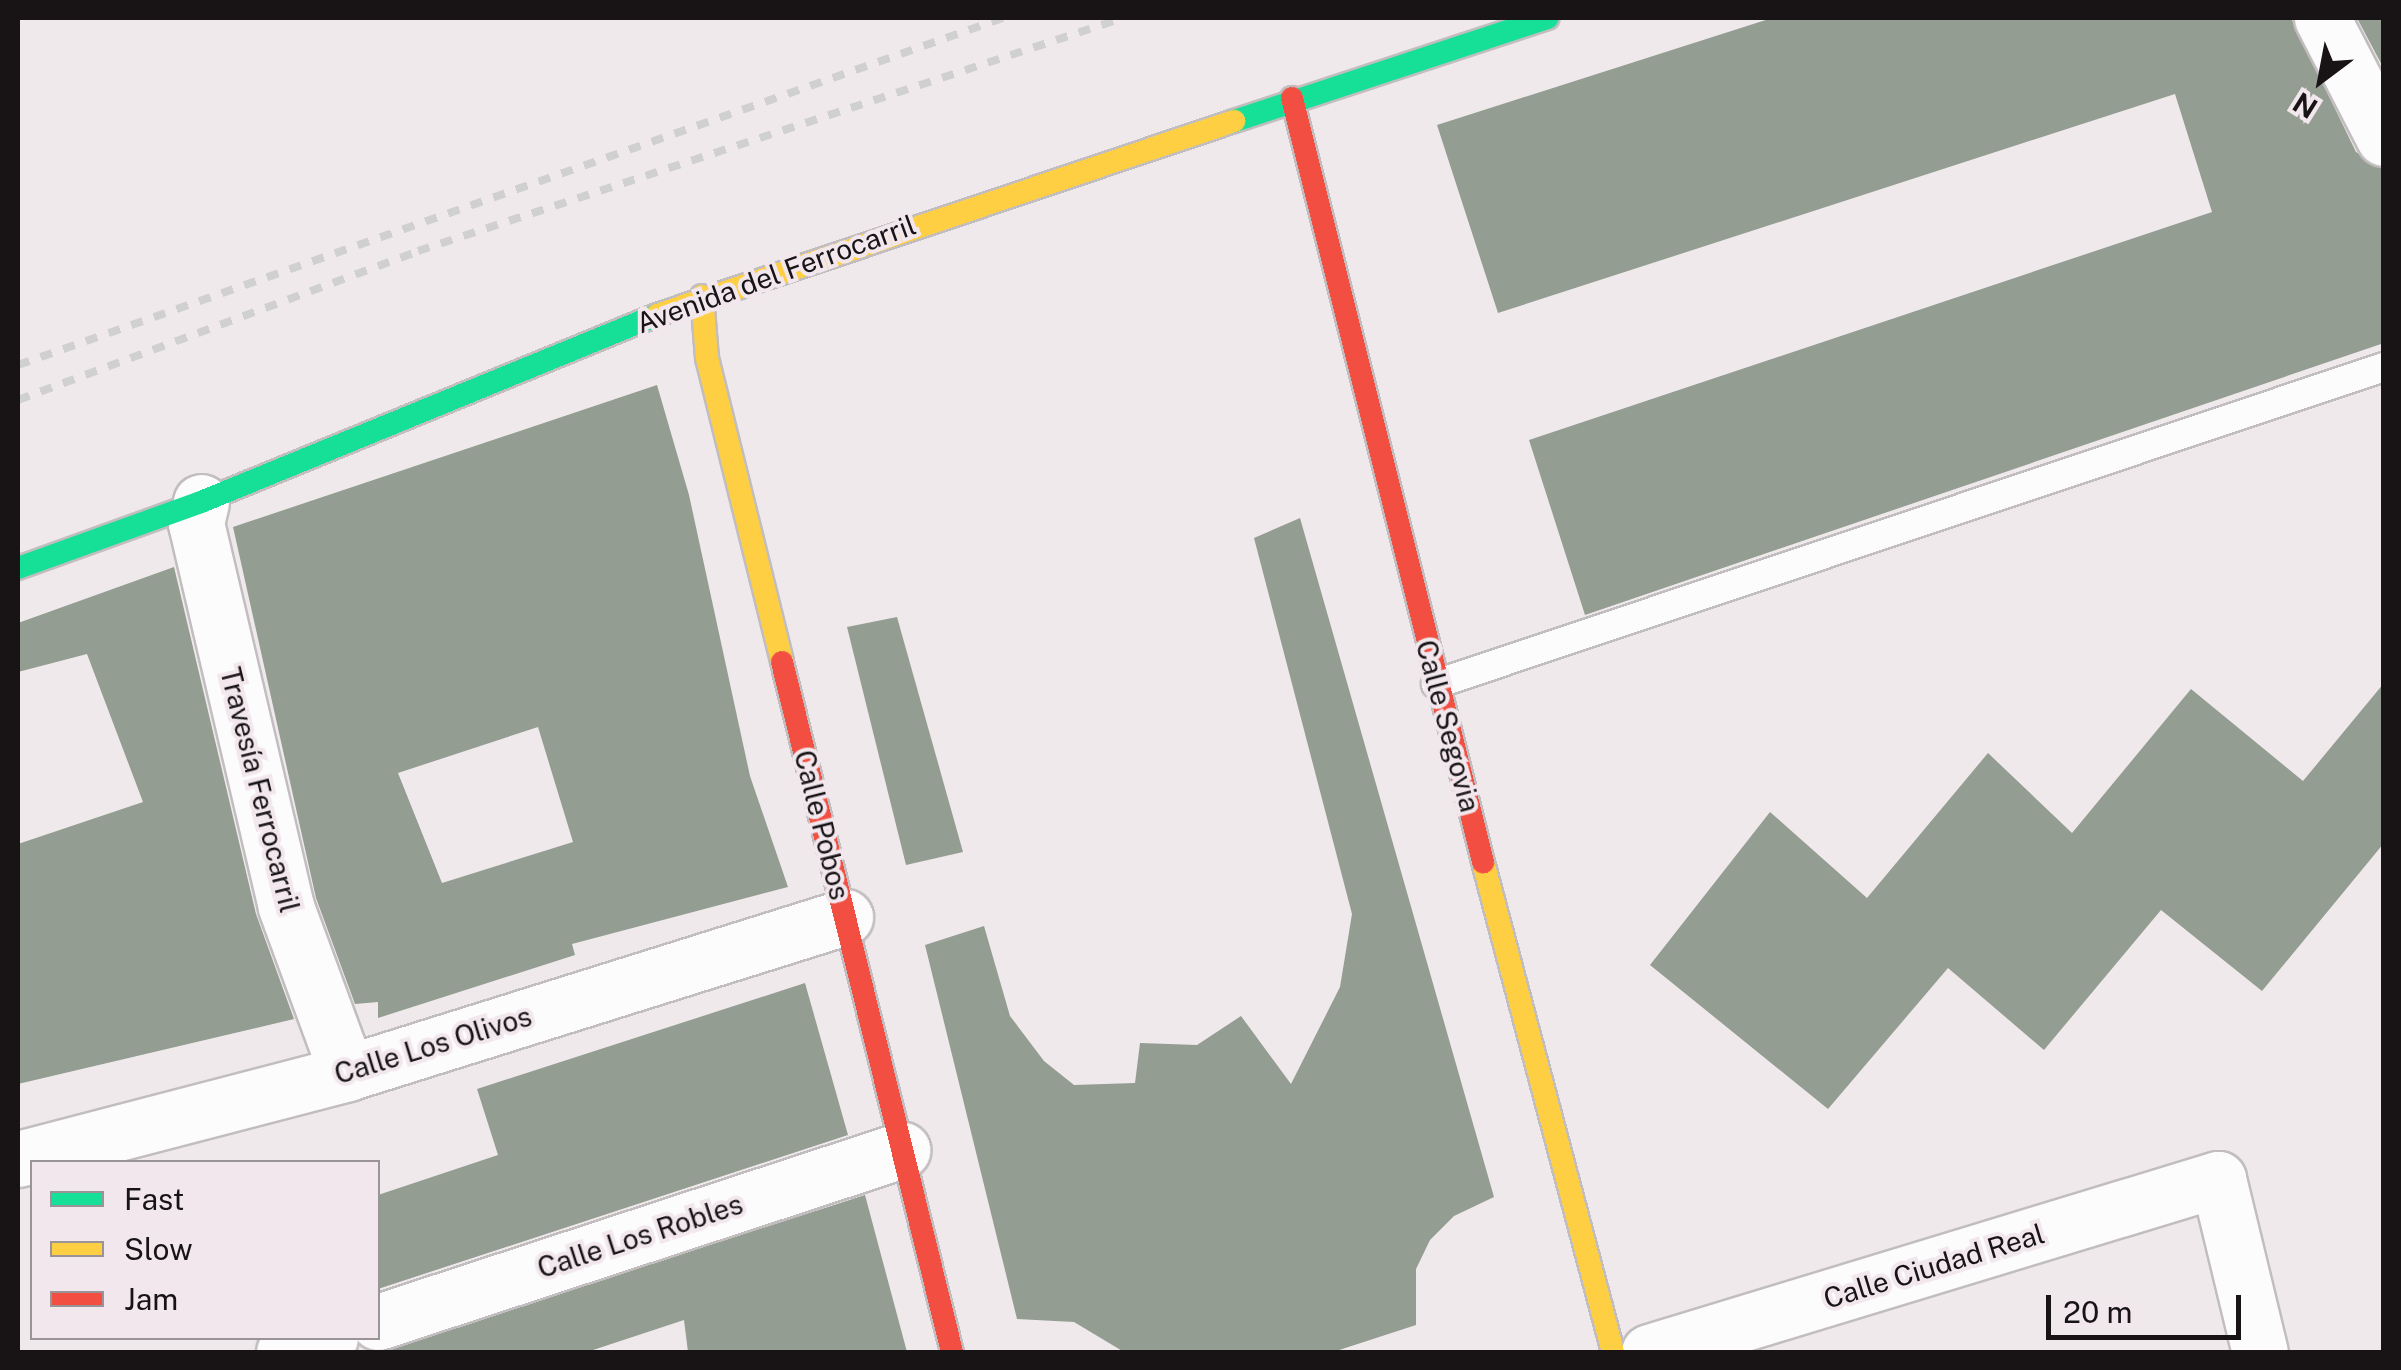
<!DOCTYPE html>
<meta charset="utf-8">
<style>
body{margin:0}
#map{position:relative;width:2401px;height:1370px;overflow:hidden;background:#efe9ec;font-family:"Public Sans",sans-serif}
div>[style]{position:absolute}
.building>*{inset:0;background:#949d91}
.roads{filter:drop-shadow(2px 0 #c2bdbf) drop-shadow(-2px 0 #c2bdbf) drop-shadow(0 2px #c2bdbf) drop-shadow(0 -2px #c2bdbf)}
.lane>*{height:28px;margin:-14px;padding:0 14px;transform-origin:14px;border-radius:14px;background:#fdfcfc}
.street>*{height:55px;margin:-27.5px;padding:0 27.5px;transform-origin:27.5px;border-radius:27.5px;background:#fdfcfc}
.fast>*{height:22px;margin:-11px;padding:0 11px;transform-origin:11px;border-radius:11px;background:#16e098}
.slow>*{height:22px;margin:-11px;padding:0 11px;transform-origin:11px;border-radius:11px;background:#ffcf43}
.jam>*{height:22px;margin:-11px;padding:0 11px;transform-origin:11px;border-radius:11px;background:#f24e42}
.rail>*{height:8px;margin-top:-4px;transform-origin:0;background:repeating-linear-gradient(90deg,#d1d0d1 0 12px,transparent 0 24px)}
span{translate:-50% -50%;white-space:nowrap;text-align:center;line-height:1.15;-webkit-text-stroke:8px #f1e7ed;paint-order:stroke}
.street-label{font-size:28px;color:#181416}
.frame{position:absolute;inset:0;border:20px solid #181416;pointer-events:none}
.legend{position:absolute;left:30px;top:1160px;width:350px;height:180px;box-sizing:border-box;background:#f1e7ed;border:2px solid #9a9397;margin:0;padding:12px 18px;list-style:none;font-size:30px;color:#181416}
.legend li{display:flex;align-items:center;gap:20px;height:50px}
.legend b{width:50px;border:2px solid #9a9397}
.north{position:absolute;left:2271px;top:30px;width:100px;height:100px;-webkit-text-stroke:8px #f1e7ed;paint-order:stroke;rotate:212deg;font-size:28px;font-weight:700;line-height:40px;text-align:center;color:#181416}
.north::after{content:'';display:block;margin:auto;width:35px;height:45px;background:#181416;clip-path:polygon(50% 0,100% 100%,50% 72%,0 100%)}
.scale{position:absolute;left:2046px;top:1295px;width:195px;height:45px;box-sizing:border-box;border:5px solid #181416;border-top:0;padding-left:12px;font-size:30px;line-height:35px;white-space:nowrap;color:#181416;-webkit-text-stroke:8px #f1e7ed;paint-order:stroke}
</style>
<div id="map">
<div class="building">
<i style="clip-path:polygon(1772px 18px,2291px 18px,2356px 152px,2384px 169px,2384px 343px,1585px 615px,1529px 440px,2212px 212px,2175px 94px,1498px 313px,1437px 125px)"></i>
<i style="clip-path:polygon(2357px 18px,2384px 18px,2384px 69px)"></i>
<i style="clip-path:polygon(evenodd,657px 385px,689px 495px,750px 776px,788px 887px,572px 944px,575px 955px,378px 1018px,378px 1002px,355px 1004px,316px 898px,233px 527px,657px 385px,538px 727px,573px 842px,442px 883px,398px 773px,538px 727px)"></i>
<i style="clip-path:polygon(1300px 518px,1494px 1197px,1454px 1216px,1430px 1240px,1416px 1269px,1416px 1325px,1333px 1352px,1124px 1352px,1074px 1322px,1017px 1319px,925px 945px,984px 926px,1010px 1016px,1044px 1061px,1074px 1085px,1135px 1083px,1140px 1043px,1197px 1045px,1241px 1016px,1291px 1084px,1340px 987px,1352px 914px,1254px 538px)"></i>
<i style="clip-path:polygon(174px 567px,256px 914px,294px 1019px,18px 1084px,18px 844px,143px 802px,87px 654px,18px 672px,18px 623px)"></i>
<i style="clip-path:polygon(897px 617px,963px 852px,906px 865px,847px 627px)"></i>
<i style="clip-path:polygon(2384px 683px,2384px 843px,2262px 991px,2161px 910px,2044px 1050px,1948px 968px,1828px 1109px,1650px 965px,1770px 812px,1867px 898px,1988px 753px,2072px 833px,2191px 689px,2303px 781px)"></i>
<i style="clip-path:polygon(805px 983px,848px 1135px,378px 1289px,378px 1195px,498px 1155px,477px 1089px)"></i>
<i style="clip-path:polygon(865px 1195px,907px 1352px,688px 1352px,684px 1320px,587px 1352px,378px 1352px)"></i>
</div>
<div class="roads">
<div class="lane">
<i style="left:1436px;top:684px;width:1000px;rotate:-18.49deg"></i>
</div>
<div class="street">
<i style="left:2322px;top:18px;width:135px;rotate:62.7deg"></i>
<i style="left:201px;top:502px;width:22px;rotate:103deg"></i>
<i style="left:196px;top:523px;width:394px;rotate:76.8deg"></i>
<i style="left:286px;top:907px;width:177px;rotate:69.8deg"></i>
<i style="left:18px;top:1159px;width:340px;rotate:-14.6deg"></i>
<i style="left:347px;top:1073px;width:522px;rotate:-17.39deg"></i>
<i style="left:378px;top:1322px;width:552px;rotate:-18.17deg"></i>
<i style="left:284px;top:1352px;width:48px;rotate:-16.9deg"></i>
<i style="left:1649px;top:1352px;width:595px;rotate:-16.91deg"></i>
<i style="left:2218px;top:1179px;width:178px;rotate:76.4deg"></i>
</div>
<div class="fast">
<i style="left:1234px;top:121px;width:330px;rotate:-18.2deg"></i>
<i style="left:18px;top:568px;width:195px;rotate:-19.8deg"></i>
<i style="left:201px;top:502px;width:493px;rotate:-22.3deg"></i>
</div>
<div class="slow">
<i style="left:702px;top:296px;width:62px;rotate:85.4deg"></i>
<i style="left:707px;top:358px;width:313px;rotate:76.1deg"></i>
<i style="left:657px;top:315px;width:609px;rotate:-18.58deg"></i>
<i style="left:1483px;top:862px;width:507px;rotate:75.14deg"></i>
</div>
<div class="jam">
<i style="left:1292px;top:98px;width:788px;rotate:75.96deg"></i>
<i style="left:782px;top:662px;width:711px;rotate:76.16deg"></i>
</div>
</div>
<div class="rail">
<i style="left:18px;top:365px;width:1044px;rotate:-19.41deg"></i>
<i style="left:18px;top:400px;width:427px;rotate:-20.4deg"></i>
<i style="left:418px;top:251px;width:743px;rotate:-18.29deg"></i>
</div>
<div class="street-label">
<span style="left:776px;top:274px;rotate:-20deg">Avenida del Ferrocarril</span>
<span style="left:1448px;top:726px;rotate:75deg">Calle Segovia</span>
<span style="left:260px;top:790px;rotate:76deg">Travesía Ferrocarril</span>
<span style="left:822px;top:825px;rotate:76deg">Calle Pobos</span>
<span style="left:433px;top:1045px;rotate:-17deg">Calle Los Olivos</span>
<span style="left:640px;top:1236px;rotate:-18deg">Calle Los Robles</span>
<span style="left:1934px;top:1266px;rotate:-17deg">Calle Ciudad Real</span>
</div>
<div class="frame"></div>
<ul class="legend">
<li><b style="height:12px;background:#16e098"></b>Fast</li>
<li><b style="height:12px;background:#ffcf43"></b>Slow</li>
<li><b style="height:12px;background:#f24e42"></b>Jam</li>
</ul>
<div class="north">N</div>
<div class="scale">20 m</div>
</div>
